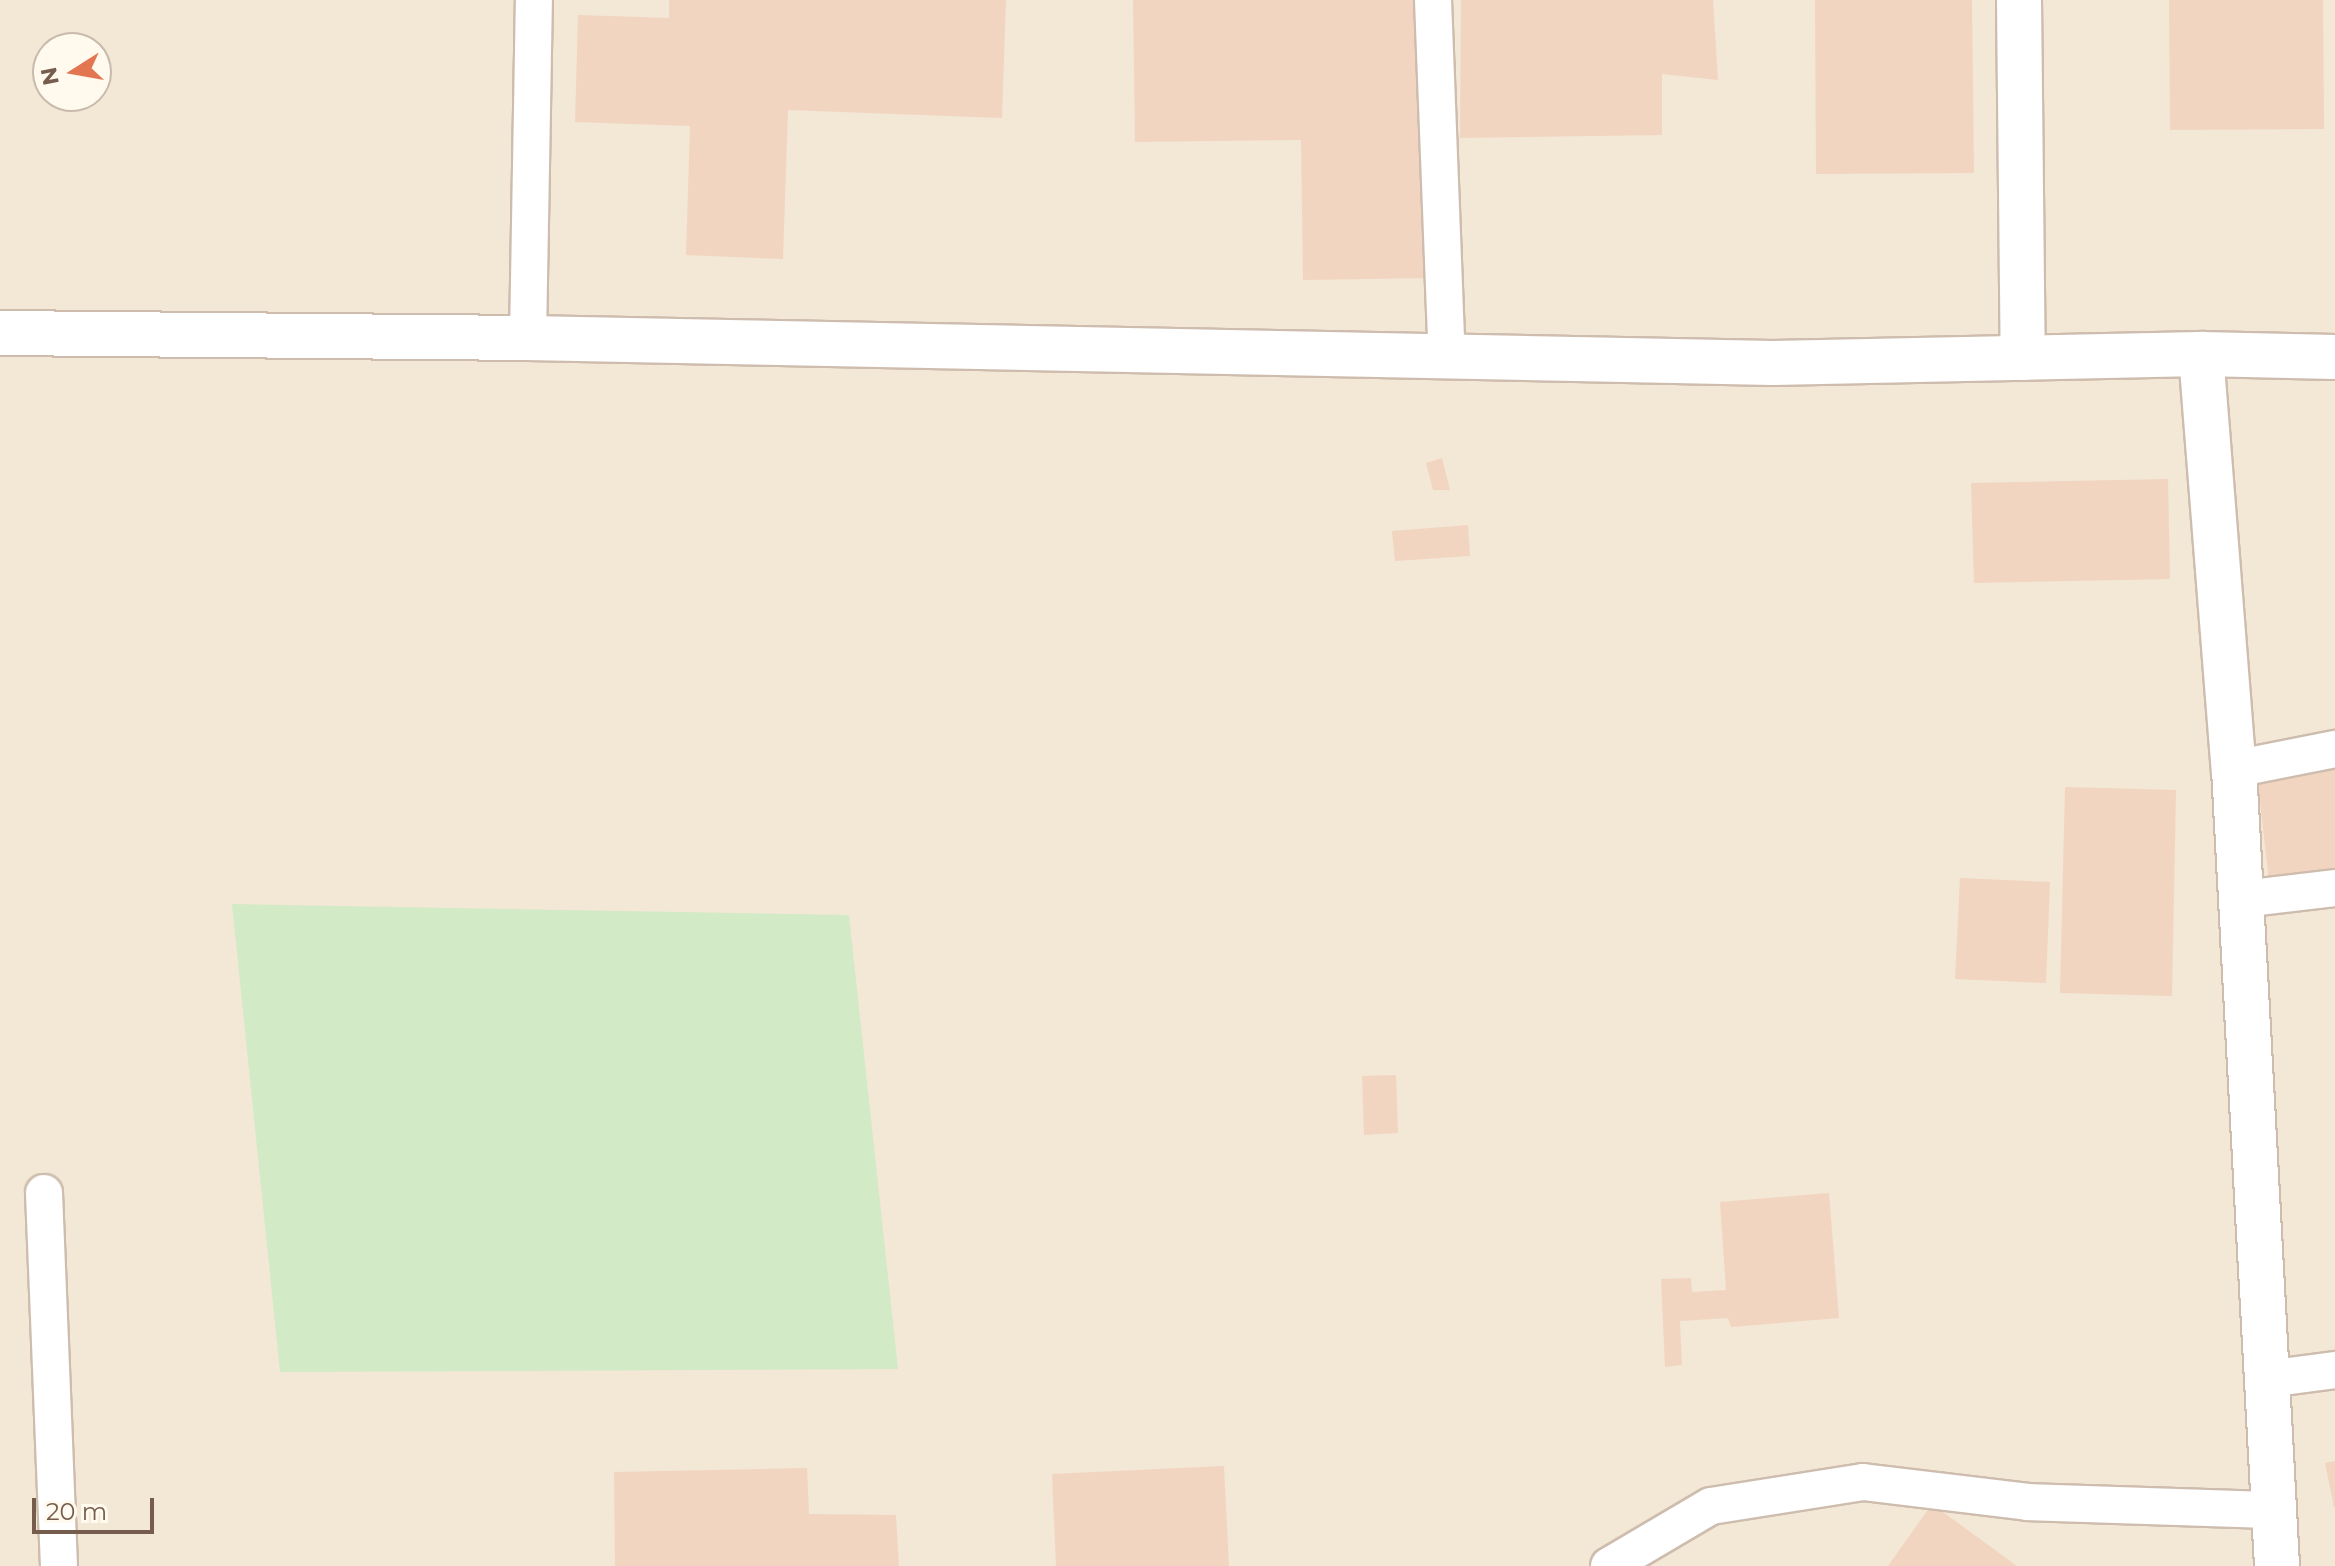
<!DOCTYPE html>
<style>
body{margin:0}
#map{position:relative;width:2335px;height:1566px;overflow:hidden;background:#fcf5e7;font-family:Montserrat,sans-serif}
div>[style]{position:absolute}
.residential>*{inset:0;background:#f3e7d6}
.green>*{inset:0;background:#d3eac6}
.building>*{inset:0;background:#f1d5c0}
.roads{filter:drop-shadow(2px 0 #cebdae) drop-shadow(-2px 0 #cebdae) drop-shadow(0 2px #cebdae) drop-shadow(0 -2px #cebdae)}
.street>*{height:36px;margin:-18px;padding:0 18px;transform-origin:18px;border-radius:18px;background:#fff}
.secondary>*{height:44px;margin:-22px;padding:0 22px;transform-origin:22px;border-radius:22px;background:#fff}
span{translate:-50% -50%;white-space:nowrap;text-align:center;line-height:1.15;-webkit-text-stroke:7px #fff9ee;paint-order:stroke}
.north{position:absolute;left:32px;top:32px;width:80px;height:80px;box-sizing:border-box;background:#fff9ee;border:2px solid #c8baad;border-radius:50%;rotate:259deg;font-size:22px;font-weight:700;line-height:32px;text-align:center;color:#755c4c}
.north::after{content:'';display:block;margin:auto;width:28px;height:36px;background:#e27650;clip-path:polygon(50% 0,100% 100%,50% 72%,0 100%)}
.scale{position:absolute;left:32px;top:1498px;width:122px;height:36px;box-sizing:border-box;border:4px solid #755c4c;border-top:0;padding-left:10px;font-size:24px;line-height:28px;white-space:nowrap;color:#755c4c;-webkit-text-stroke:6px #fff9ee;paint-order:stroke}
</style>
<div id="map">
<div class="residential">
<i style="clip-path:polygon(evenodd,0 0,2335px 0,2335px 1566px,0 1566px,0 0,48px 48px,96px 48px,96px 96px,48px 96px,48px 48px)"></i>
</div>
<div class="green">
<i style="clip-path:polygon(232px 904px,849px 915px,898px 1369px,280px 1372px)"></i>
</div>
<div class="building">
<i style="clip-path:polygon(669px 0,1006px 0,1002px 118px,788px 110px,783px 259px,686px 255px,690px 126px,575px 122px,578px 15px,669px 18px)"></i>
<i style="clip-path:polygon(1133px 0,1425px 0,1429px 278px,1303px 280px,1301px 140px,1135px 142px)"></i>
<i style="clip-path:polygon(1461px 0,1713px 0,1718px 80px,1662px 74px,1662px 135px,1460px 138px)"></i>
<i style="clip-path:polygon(1815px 0,1972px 0,1974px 173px,1816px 174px)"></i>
<i style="clip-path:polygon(2169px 0,2323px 0,2324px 129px,2170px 130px)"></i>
<i style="clip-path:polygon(1442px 458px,1450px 490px,1433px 490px,1426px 463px)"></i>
<i style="clip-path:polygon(2168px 479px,2170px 579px,1974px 583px,1971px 483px)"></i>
<i style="clip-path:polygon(1468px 525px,1470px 556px,1395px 561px,1392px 531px)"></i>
<i style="clip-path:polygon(2335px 759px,2335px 873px,2269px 881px,2256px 768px)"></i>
<i style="clip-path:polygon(2065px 787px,2176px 790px,2172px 996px,2060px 993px)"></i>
<i style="clip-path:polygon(1960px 878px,2050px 882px,2046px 983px,1955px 979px)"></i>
<i style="clip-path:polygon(1396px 1075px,1398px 1133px,1364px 1135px,1362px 1076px)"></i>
<i style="clip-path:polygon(1829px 1193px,1839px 1318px,1731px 1327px,1728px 1318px,1680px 1321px,1682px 1365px,1665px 1367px,1661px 1279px,1691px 1278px,1692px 1292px,1726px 1290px,1720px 1202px)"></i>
<i style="clip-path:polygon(2335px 1461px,2335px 1507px,2334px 1507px,2325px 1463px)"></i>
<i style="clip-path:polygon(1224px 1466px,1229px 1566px,1056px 1566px,1052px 1474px)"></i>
<i style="clip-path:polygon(807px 1468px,809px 1514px,896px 1515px,899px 1566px,615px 1566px,614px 1472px)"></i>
<i style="clip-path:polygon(1932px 1504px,2017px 1566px,1888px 1566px)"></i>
</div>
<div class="roads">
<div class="street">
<i style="left:1433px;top:0;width:357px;rotate:87.8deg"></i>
<i style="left:528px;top:338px;width:338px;rotate:-89deg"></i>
<i style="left:2234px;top:769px;width:103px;rotate:-11.2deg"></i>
<i style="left:2242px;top:899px;width:94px;rotate:-6.7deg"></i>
<i style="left:44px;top:1193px;width:373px;rotate:87.7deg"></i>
<i style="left:2267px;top:1379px;width:69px;rotate:-7.5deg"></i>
<i style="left:1609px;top:1566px;width:118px;rotate:-30.5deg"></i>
<i style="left:1711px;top:1506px;width:154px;rotate:-9deg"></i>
<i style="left:1863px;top:1482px;width:166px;rotate:6.9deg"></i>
<i style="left:2028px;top:1502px;width:245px;rotate:1.9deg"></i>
</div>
<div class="secondary">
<i style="left:2019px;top:0;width:358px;rotate:89.4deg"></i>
<i style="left:0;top:333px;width:528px;rotate:0.54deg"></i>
<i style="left:528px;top:338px;width:1245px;rotate:1.15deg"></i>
<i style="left:1773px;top:363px;width:428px;rotate:-1.2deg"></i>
<i style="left:2201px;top:354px;width:134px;rotate:1.3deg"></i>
<i style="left:2201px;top:354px;width:416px;rotate:85.5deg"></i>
<i style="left:2234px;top:769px;width:798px;rotate:86.91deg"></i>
</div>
</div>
<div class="north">N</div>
<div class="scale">20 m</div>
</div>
